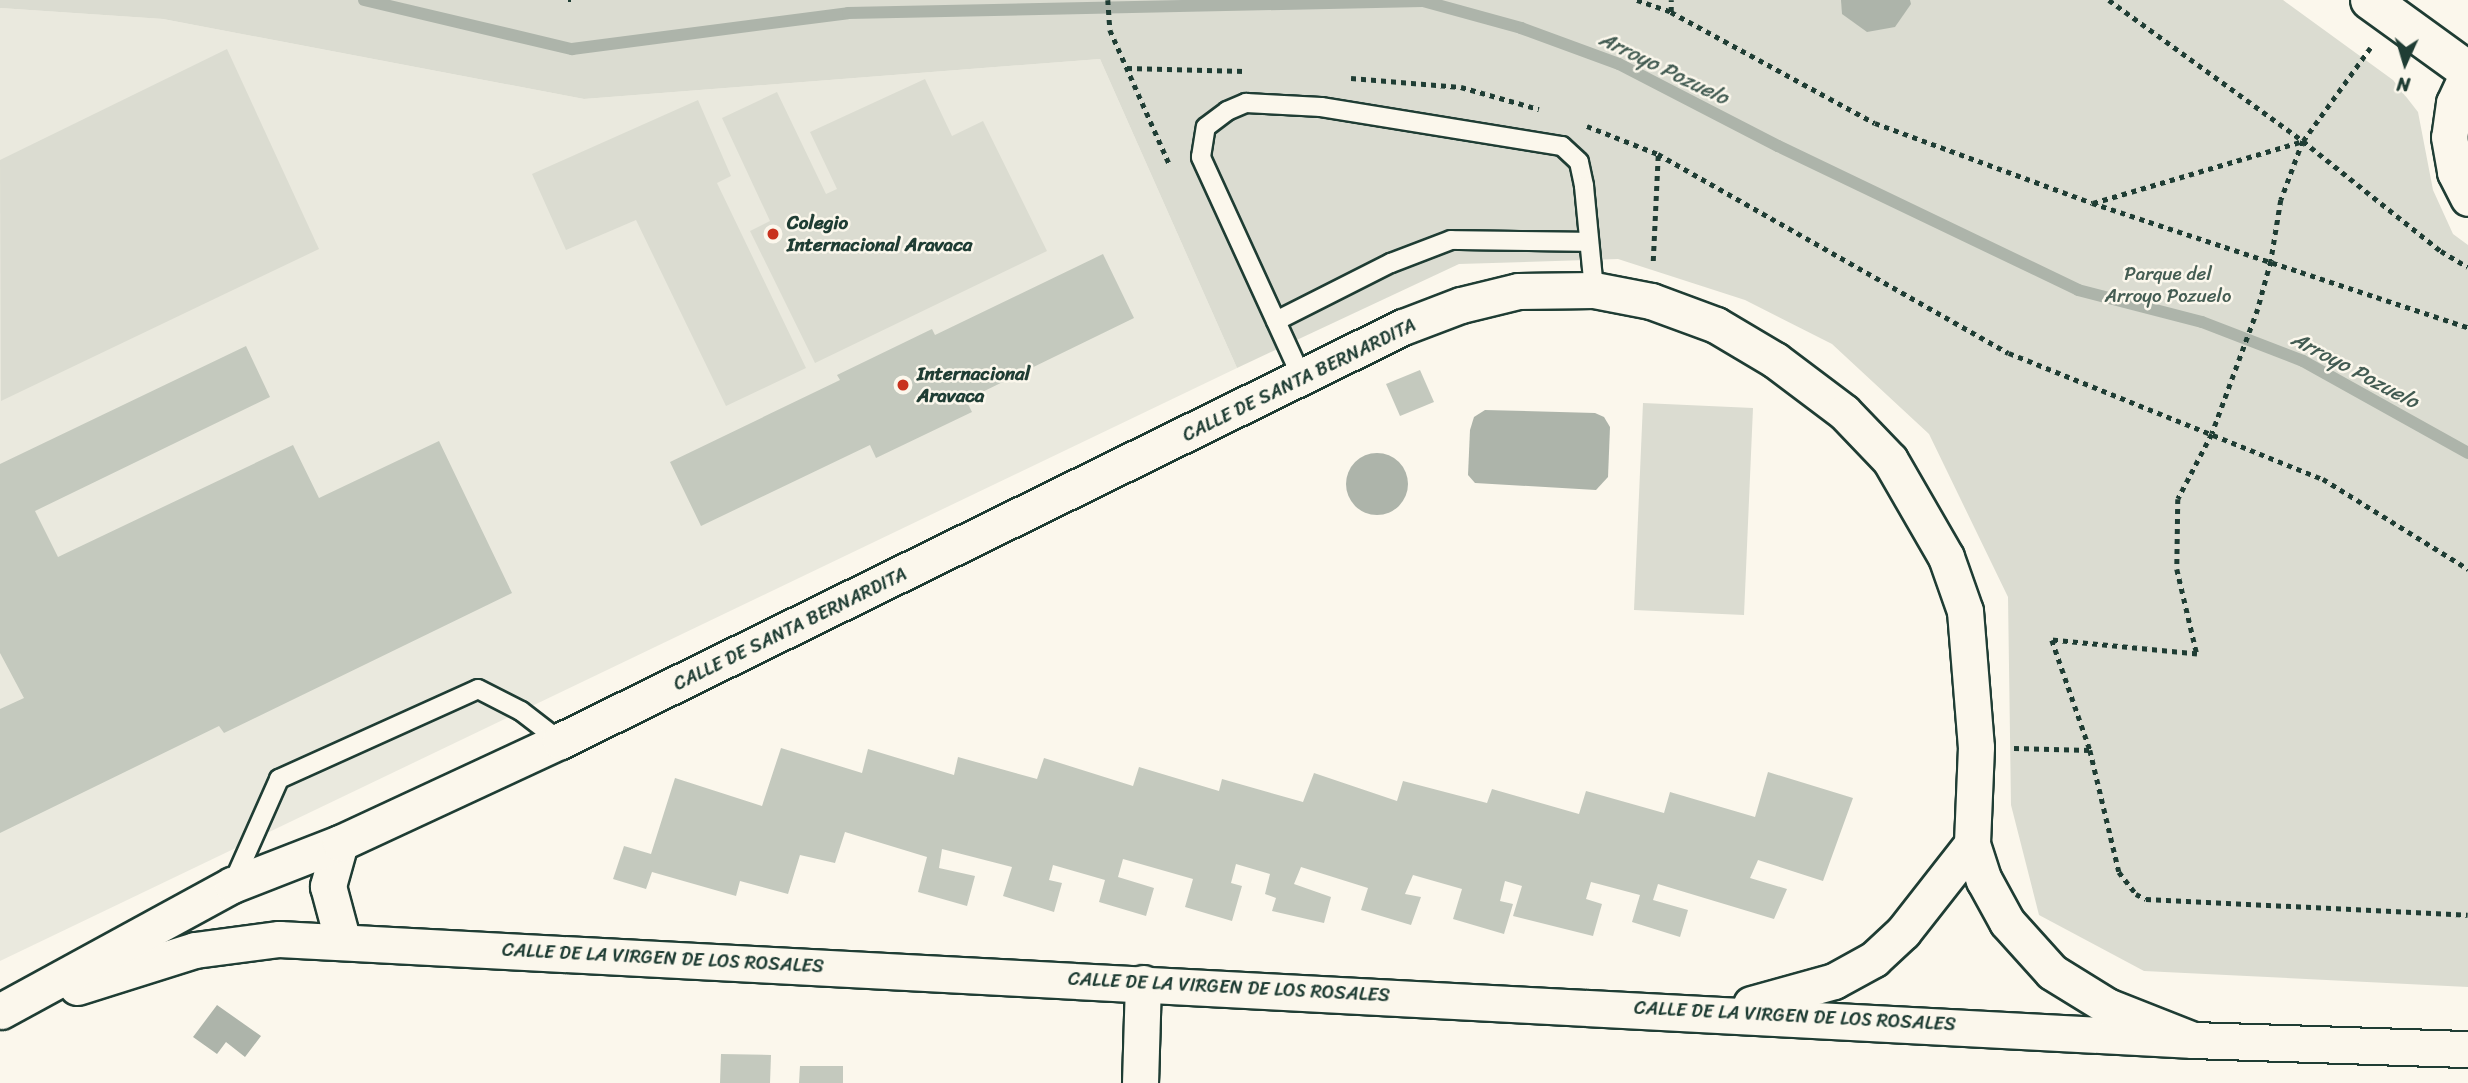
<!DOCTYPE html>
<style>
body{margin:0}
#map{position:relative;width:2468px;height:1083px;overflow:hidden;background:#fbf7ec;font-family:Sriracha,sans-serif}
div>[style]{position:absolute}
.built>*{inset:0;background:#eae9de}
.green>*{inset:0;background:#dbdcd1}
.water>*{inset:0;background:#adb4aa}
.round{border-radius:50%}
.stream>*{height:12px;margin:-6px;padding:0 6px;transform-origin:6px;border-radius:6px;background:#adb4aa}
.building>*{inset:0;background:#c4c9be}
.path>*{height:4.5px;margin-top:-2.25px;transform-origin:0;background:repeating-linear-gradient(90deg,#1f3d34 0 5px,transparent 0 10px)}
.roads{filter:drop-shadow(2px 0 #1f3d34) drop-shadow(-2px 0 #1f3d34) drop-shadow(0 2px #1f3d34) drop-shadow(0 -2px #1f3d34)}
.lane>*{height:18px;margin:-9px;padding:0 9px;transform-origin:9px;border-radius:9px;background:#fbf7ec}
.street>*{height:35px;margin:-17.5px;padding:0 17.5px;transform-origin:17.5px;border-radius:17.5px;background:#fbf7ec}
.secondary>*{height:38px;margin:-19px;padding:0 19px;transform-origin:19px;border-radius:19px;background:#fbf7ec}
.dots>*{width:19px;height:19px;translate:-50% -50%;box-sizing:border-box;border:4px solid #fbf7ec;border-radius:50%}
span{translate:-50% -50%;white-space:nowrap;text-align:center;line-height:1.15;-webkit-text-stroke:5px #fbf7ec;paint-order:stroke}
.poi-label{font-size:19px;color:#1f3d34;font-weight:700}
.left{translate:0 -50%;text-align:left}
.park-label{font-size:19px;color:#455d53}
.street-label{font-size:19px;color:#1f3d34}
.water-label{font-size:21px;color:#425b52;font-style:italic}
.north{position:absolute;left:2370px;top:28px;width:70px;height:70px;-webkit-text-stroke:5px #fbf7ec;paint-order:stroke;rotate:184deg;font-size:19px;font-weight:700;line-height:28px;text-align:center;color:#1f3d34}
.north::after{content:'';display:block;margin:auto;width:24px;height:32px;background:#1f3d34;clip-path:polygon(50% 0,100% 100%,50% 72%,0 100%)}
</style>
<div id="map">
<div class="built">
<i style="clip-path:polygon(0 8px,163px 19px,584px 99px,1100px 59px,1237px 368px,0 961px)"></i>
</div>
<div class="green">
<i style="clip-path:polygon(0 0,2283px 0,2393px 80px,2418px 112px,2433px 190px,2453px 234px,2468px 245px,2468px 987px,2144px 971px,2039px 915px,2011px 805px,2008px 597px,1929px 434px,1832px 344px,1745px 300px,1618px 259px,1459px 264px,1237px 368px,1100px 59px,584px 99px,163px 19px,0 8px)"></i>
<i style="clip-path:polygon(227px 49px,319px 249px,1px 401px,0 160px)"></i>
<i style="clip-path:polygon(925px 79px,952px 136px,983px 121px,1047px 251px,815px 363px,750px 231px,770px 221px,722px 118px,777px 92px,826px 194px,837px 189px,810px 132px)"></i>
<i style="clip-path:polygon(698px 100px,731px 176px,717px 183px,806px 368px,726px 406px,636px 220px,566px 250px,532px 174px)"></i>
<i style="clip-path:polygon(1643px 403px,1753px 408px,1744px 615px,1634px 610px)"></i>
</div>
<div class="water">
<i style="clip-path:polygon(1841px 0,1910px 0,1911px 4px,1895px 27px,1867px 32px,1842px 14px)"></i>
<i style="clip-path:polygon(1485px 410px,1595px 413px,1604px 417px,1610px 427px,1608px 477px,1596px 490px,1475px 483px,1468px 475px,1470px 430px,1474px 417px)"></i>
<i class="round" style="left:1346px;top:453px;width:62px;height:62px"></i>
<i style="clip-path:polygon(217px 1005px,261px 1036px,245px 1057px,226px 1042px,217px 1054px,193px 1037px)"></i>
</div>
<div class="stream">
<i style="left:364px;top:0;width:214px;rotate:13.3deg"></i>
<i style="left:572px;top:49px;width:278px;rotate:-7.4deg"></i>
<i style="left:848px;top:13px;width:575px;rotate:-1.2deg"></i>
<i style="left:1423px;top:1px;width:102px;rotate:15.4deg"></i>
<i style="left:1521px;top:28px;width:104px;rotate:20.2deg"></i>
<i style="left:1619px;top:64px;width:179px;rotate:27.3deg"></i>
<i style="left:1778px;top:146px;width:333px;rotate:25.6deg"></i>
<i style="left:2078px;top:290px;width:128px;rotate:14.5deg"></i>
<i style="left:2202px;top:322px;width:108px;rotate:21.1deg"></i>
<i style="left:2303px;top:361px;width:189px;rotate:29.1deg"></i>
</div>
<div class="building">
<i style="clip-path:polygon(1103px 254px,1134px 318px,966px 400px,972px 412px,876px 458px,870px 445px,701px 526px,670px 462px,840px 380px,837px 375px,932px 329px,935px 335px)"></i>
<i style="clip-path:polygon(246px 346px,270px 397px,35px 511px,58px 557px,293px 445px,319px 498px,439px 441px,512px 593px,224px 733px,219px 726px,0 833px,0 709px,24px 698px,0 653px,0 464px)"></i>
<i style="clip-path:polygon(1420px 370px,1434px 402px,1400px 416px,1386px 384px)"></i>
<i style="clip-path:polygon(781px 748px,862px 773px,868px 749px,954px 775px,958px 757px,1037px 779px,1044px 758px,1133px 786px,1139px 767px,1219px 791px,1222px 779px,1303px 802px,1314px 773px,1397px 801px,1403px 781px,1487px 803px,1492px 789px,1579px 814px,1586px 791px,1664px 813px,1670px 792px,1755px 817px,1768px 772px,1853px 798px,1823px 881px,1758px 860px,1750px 878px,1787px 889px,1774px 919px,1658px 884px,1653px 900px,1688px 910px,1680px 937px,1632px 922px,1640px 895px,1591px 882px,1586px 899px,1602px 904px,1593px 936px,1513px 916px,1522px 886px,1505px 881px,1500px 901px,1513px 904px,1504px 934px,1453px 919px,1462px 889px,1413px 875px,1405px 894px,1421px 897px,1411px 925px,1361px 910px,1368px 888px,1301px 867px,1294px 884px,1331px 897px,1324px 923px,1272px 911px,1276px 898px,1265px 894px,1270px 874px,1236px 864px,1231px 883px,1242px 886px,1232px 921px,1185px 907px,1193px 879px,1123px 859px,1118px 877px,1154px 888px,1146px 916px,1099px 902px,1105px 880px,1053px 865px,1049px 880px,1062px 883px,1054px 912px,1003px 896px,1012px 867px,942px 849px,939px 868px,975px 876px,967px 906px,918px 892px,927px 857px,845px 832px,835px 863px,800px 855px,788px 894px,740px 881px,736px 896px,652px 872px,646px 889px,613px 879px,624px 846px,651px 854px,675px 778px,762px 806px)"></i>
<i style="clip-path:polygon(721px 1054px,771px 1055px,770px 1083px,720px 1083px)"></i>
<i style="clip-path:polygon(800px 1066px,843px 1066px,843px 1083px,799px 1083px)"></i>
</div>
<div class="path">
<i style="left:568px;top:0;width:3px"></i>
<i style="left:1108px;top:0;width:30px;rotate:86deg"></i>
<i style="left:1110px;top:30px;width:145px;rotate:66.1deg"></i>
<i style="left:1637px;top:0;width:36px;rotate:19deg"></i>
<i style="left:1671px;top:12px;width:232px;rotate:28.6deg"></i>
<i style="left:1875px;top:123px;width:231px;rotate:20.2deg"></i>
<i style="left:2092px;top:203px;width:396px;rotate:18.3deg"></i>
<i style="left:2109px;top:0;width:240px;rotate:36deg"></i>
<i style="left:2303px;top:141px;width:176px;rotate:38.6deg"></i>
<i style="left:2441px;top:251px;width:31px;rotate:31deg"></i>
<i style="left:1671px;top:12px;width:12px;rotate:-90deg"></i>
<i style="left:1127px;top:68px;width:118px;rotate:1.5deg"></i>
<i style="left:1351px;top:78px;width:110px;rotate:4.7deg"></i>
<i style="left:1461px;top:87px;width:81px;rotate:15.8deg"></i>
<i style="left:1587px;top:126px;width:76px;rotate:21.5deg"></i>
<i style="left:1658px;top:154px;width:403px;rotate:29.6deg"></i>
<i style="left:2009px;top:353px;width:338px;rotate:21.9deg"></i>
<i style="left:2323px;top:479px;width:171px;rotate:31.8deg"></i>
<i style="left:2303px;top:141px;width:63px;rotate:110.4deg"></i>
<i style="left:2281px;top:200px;width:62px;rotate:99.3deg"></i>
<i style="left:2271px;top:261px;width:50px;rotate:105.2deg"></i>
<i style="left:2258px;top:309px;width:133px;rotate:110.2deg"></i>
<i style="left:2212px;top:434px;width:73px;rotate:117.6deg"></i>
<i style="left:2178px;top:499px;width:70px;rotate:90.8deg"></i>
<i style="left:2177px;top:569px;width:87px;rotate:76.8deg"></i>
<i style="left:2197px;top:654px;width:146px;rotate:-174.5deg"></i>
<i style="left:2052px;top:640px;width:116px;rotate:70.9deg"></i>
<i style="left:2090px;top:750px;width:125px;rotate:76.6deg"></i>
<i style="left:2119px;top:872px;width:28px;rotate:52deg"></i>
<i style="left:2136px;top:894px;width:11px;rotate:27deg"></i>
<i style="left:2146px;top:899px;width:322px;rotate:2.8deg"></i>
<i style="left:2093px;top:203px;width:219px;rotate:-16.4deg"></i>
<i style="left:2303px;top:141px;width:115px;rotate:-54.2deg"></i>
<i style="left:1653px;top:261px;width:107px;rotate:-87.3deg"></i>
<i style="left:2014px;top:748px;width:76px;rotate:1.5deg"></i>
</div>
<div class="roads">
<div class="lane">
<i style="left:1276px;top:321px;width:129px;rotate:-26.8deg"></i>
<i style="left:1391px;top:263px;width:64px;rotate:-21deg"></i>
<i style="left:1451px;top:240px;width:138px;rotate:0.8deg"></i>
<i style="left:1302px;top:378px;width:243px;rotate:-114.6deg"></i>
<i style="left:1201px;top:157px;width:30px;rotate:-81deg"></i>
<i style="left:1206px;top:127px;width:26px;rotate:-37deg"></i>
<i style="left:1227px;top:111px;width:21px;rotate:-23deg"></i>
<i style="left:1246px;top:103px;width:75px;rotate:3.1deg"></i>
<i style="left:1321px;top:107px;width:244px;rotate:9.2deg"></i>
<i style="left:1562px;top:146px;width:23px;rotate:43deg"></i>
<i style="left:1579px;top:162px;width:25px;rotate:78deg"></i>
<i style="left:1584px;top:186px;width:104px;rotate:84.5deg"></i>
<i style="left:233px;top:883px;width:114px;rotate:-66.1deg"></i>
<i style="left:279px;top:779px;width:218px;rotate:-24.3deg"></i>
<i style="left:478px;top:689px;width:48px;rotate:27.1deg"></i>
<i style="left:521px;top:711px;width:49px;rotate:37.6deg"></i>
</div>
<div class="street">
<i style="left:2468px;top:73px;width:33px;rotate:115deg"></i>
<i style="left:2454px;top:103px;width:34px;rotate:98deg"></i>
<i style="left:2449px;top:137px;width:36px;rotate:80deg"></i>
<i style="left:2455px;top:172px;width:29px;rotate:63deg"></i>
<i style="left:340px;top:843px;width:45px;rotate:105.6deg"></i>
<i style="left:328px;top:886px;width:58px;rotate:75deg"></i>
<i style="left:77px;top:987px;width:124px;rotate:-17.4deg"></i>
<i style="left:195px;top:950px;width:85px;rotate:-7.5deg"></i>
<i style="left:279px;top:939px;width:1917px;rotate:3.02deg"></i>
<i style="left:2193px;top:1040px;width:275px;rotate:1.9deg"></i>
<i style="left:1751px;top:1004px;width:86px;rotate:-15.5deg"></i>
<i style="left:1834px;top:981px;width:46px;rotate:-28.8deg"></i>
<i style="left:1874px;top:959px;width:40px;rotate:-43deg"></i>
<i style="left:1903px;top:932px;width:112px;rotate:-51.9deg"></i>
<i style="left:1px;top:1011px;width:263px;rotate:-28.6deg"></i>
<i style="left:232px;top:885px;width:116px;rotate:-21.3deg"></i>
<i style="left:340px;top:843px;width:242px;rotate:-24.9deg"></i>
<i style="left:560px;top:741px;width:939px;rotate:-26.16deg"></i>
<i style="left:1403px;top:327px;width:62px;rotate:-20.8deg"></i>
<i style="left:1461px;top:305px;width:59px;rotate:-13.8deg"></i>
<i style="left:1518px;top:291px;width:76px;rotate:-0.8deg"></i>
<i style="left:1594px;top:290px;width:58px;rotate:10.9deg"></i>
<i style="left:1651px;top:301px;width:69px;rotate:20.3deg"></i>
<i style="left:1716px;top:325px;width:69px;rotate:30.7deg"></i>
<i style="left:1775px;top:360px;width:86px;rotate:37deg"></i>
<i style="left:1844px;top:412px;width:66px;rotate:46.2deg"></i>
<i style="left:1890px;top:460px;width:112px;rotate:60deg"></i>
<i style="left:1946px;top:557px;width:57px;rotate:70.6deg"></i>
<i style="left:1965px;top:611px;width:136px;rotate:85.4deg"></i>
<i style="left:1976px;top:747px;width:97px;rotate:92.4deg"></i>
<i style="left:1972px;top:844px;width:38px;rotate:72deg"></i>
<i style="left:1984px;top:880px;width:48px;rotate:61.3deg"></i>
<i style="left:2007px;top:922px;width:67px;rotate:48deg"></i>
<i style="left:2052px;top:972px;width:65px;rotate:31.7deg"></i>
<i style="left:2107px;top:1006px;width:92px;rotate:21.6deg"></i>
<i style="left:1140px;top:1083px;width:100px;rotate:-88.3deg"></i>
</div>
<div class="secondary">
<i style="left:2370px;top:0;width:121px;rotate:35.9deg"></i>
</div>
</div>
<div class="dots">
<i style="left:773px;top:234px;background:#c8321e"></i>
<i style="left:903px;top:385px;background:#c8321e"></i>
</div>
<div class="poi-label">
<span class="left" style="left:787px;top:234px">Colegio<br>Internacional Aravaca</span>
<span class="left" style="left:917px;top:385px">Internacional<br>Aravaca</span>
</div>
<div class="park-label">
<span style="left:2168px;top:285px">Parque del<br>Arroyo Pozuelo</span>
</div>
<div class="street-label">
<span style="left:1299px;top:380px;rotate:-26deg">CALLE DE SANTA BERNARDITA</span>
<span style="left:790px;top:629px;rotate:-26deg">CALLE DE SANTA BERNARDITA</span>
<span style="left:663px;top:958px;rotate:3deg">CALLE DE LA VIRGEN DE LOS ROSALES</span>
<span style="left:1229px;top:987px;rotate:3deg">CALLE DE LA VIRGEN DE LOS ROSALES</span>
<span style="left:1795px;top:1016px;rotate:3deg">CALLE DE LA VIRGEN DE LOS ROSALES</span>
</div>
<div class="water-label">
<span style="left:1664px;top:68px;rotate:26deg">Arroyo Pozuelo</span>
<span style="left:2355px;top:370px;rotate:28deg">Arroyo Pozuelo</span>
</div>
<div class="north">N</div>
</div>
